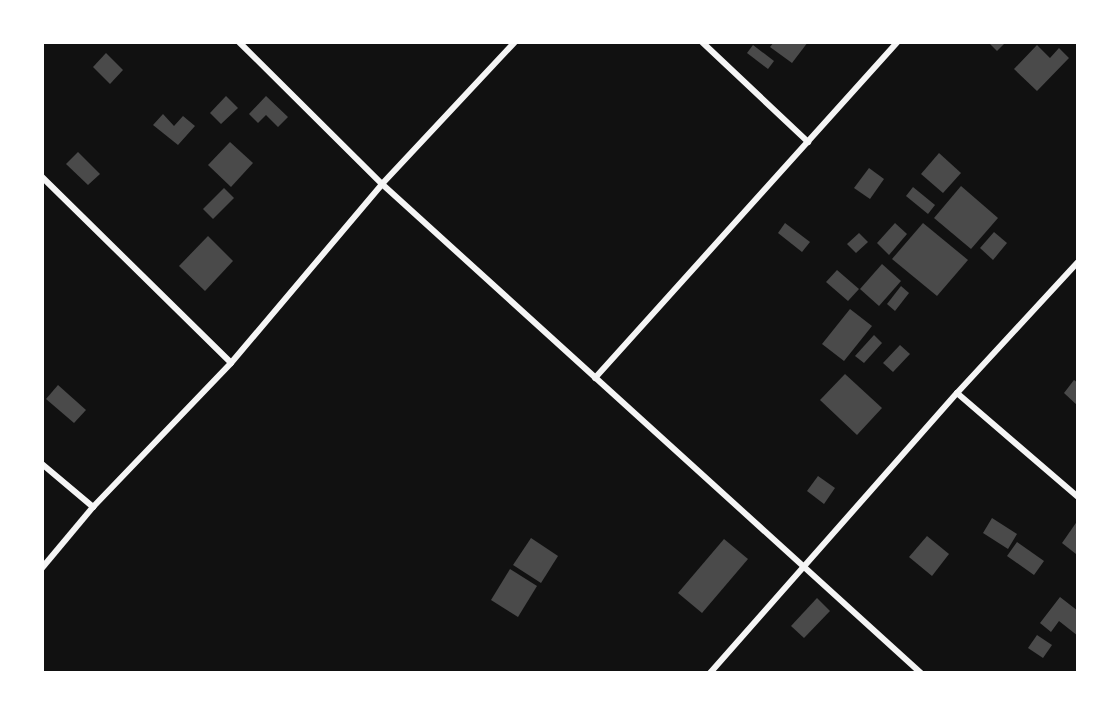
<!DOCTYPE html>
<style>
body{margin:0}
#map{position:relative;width:1120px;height:715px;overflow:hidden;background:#111;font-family:Manrope,sans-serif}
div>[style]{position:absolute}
.building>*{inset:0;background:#4a4a4a}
.minor>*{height:6px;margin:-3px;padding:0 3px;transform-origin:3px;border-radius:3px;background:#f5f5f5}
span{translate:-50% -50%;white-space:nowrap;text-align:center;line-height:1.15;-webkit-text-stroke:4.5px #fff;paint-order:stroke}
.frame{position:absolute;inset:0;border:44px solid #fff;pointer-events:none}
</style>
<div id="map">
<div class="building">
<i style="clip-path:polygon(774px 42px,808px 42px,792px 63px,770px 47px)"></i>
<i style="clip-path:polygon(988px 42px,1006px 42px,997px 51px)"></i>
<i style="clip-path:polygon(753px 45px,774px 61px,768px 69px,747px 53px)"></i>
<i style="clip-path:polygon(1037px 45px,1050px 58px,1059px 48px,1069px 58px,1037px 91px,1014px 69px)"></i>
<i style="clip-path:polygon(106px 53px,123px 70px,110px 84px,93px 67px)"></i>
<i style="clip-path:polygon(226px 96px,238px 108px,221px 124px,210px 113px)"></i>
<i style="clip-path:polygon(266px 96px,288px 117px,278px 127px,266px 115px,258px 123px,249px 114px)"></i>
<i style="clip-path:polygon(163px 114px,174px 126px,183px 116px,195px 126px,178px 145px,153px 125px)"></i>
<i style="clip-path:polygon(230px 142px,253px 163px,231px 187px,208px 165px)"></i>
<i style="clip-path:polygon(78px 152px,100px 174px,88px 185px,66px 164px)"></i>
<i style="clip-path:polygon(939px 153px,961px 173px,943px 193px,921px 174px)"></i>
<i style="clip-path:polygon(869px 168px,884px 179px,870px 199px,854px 188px)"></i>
<i style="clip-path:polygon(961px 186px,998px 218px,971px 249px,934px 218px)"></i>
<i style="clip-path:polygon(913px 187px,935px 205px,928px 214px,906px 196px)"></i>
<i style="clip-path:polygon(224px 188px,234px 198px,213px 219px,203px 209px)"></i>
<i style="clip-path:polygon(785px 223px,810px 242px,802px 252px,778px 233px)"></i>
<i style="clip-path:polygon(895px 223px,907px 234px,889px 255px,877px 243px)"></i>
<i style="clip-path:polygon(923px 223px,968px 260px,937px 296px,892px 259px)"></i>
<i style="clip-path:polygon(994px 232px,1007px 243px,993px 260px,980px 248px)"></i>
<i style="clip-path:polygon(859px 233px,868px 242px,856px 253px,847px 244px)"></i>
<i style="clip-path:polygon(208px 236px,233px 261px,205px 291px,179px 266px)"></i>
<i style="clip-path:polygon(882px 264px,901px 281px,879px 306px,860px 289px)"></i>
<i style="clip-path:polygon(837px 270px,859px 289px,848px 301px,826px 282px)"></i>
<i style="clip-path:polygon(901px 286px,909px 293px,895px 311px,887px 304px)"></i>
<i style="clip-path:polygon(850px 309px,872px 326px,844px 361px,822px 344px)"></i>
<i style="clip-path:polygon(874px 335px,882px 343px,864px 363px,855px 356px)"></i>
<i style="clip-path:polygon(900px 345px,910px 354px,893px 372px,883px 363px)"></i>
<i style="clip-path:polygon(845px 374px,882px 408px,857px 435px,820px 400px)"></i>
<i style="clip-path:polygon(1074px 380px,1078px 383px,1078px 406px,1064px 393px)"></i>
<i style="clip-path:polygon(58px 385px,86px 410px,74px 423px,46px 399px)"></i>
<i style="clip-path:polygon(818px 476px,835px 488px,824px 504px,807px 491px)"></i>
<i style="clip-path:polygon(992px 518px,1017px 534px,1008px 549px,983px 533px)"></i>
<i style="clip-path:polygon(1078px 520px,1078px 551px,1076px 554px,1062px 543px)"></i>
<i style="clip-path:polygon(927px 536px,949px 554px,932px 576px,909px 557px)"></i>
<i style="clip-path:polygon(531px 538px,558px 556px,541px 583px,513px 565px)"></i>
<i style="clip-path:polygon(724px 539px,748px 559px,702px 613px,678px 593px)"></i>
<i style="clip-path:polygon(1017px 542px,1044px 561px,1034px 575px,1007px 556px)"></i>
<i style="clip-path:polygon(510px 569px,537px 586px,518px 617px,491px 600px)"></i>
<i style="clip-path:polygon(1060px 597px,1078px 611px,1078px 636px,1059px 621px,1051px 632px,1040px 623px)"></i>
<i style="clip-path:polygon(817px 598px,830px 611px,804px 638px,791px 626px)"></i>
<i style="clip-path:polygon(1037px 635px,1052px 645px,1043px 658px,1028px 648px)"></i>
</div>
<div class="minor">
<i style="left:239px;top:42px;width:202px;rotate:44.8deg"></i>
<i style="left:382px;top:184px;width:728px;rotate:42.22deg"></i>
<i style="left:702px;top:42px;width:146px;rotate:43.3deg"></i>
<i style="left:42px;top:177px;width:265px;rotate:44.5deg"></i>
<i style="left:595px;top:378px;width:452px;rotate:-48deg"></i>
<i style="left:957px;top:393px;width:160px;rotate:40.7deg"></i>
<i style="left:42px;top:464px;width:67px;rotate:40.1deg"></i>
<i style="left:42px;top:568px;width:80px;rotate:-50.1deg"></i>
<i style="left:93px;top:507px;width:199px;rotate:-46.2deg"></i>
<i style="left:231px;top:363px;width:234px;rotate:-49.8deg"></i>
<i style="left:382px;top:184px;width:195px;rotate:-46.9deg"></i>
<i style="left:710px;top:673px;width:373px;rotate:-48.6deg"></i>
<i style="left:957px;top:393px;width:178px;rotate:-47.3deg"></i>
</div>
<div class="frame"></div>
</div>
